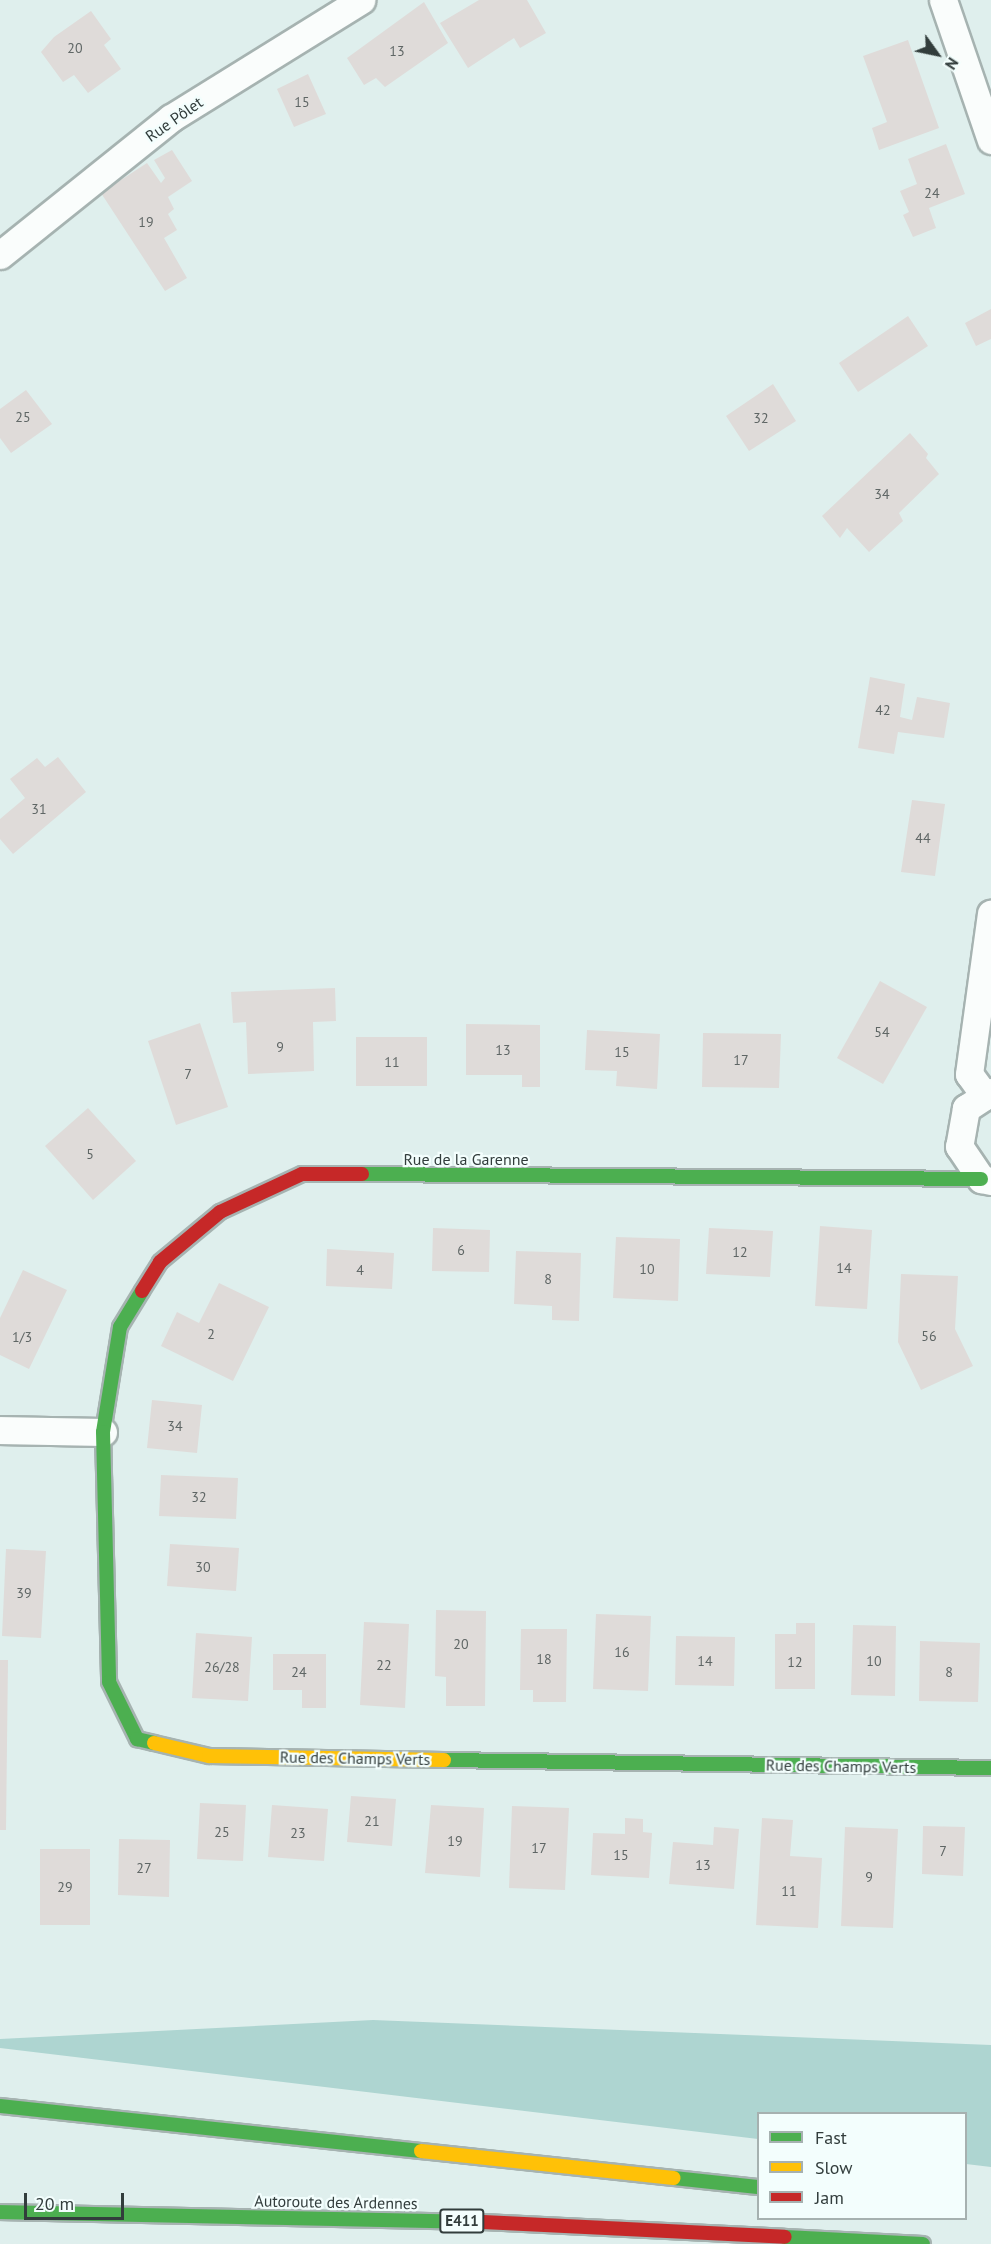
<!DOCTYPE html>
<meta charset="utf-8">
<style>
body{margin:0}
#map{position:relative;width:991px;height:2244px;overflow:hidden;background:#dfefed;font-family:"PT Sans",sans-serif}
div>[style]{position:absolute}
.forest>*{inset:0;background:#aed5d1}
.building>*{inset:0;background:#dfdbd9}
.roads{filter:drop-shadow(2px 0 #a6b3b1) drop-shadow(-2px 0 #a6b3b1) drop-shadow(0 2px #a6b3b1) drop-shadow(0 -2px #a6b3b1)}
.street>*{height:27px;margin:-13.5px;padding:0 13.5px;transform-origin:13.5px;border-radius:13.5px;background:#fafdfc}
.fast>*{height:14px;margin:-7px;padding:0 7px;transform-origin:7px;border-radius:7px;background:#4caf50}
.slow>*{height:14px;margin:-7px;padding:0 7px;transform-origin:7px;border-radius:7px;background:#ffc107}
.jam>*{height:14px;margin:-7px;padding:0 7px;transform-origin:7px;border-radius:7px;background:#c62828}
span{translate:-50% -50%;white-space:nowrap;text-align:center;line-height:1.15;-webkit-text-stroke:4.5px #f3fefd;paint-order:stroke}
.number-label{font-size:14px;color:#5f6665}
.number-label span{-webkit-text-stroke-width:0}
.shield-label span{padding:2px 4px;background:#f3fefd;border:2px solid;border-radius:4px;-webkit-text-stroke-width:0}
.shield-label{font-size:15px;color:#323d3c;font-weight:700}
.street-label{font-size:16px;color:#323d3c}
.legend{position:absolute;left:757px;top:2112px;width:210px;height:108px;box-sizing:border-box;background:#f3fefd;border:2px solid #a6b1b0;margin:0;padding:8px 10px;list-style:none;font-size:18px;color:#323d3c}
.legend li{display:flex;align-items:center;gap:12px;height:30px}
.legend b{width:30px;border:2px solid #a6b1b0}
.north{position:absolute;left:907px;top:24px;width:60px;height:60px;-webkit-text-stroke:4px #f3fefd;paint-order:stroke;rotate:123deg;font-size:16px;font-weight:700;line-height:24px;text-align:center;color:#323d3c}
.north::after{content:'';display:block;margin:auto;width:21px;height:27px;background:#323d3c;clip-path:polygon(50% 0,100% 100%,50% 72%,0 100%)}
.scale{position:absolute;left:24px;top:2193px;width:100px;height:27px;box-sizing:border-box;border:3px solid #323d3c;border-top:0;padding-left:8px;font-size:18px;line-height:21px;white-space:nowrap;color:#323d3c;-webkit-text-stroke:4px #f3fefd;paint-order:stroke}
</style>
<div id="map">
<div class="forest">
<i style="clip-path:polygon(373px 2020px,991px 2045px,991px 2167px,966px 2164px,966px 2114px,758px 2114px,758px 2139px,0 2048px,0 2039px)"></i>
</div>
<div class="building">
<i style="clip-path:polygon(479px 0,527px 0,546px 33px,520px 48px,514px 38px,468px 68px,440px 23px)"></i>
<i style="clip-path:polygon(424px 2px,448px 43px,385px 87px,376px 78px,364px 85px,347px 58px)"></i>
<i style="clip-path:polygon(91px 11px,111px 39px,104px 45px,121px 69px,88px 93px,74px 75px,63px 82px,41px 52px,54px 37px)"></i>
<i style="clip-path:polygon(908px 40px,939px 128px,879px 150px,872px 128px,887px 122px,863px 56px)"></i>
<i style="clip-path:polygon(308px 74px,326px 114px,294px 127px,277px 89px)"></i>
<i style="clip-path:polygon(946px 144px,965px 194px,929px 208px,936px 228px,913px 237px,903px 215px,909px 212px,900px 191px,917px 184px,908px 159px)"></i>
<i style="clip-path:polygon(172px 150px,192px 181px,168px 197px,174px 209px,168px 214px,177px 230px,164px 238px,187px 278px,165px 291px,101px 193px,147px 163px,161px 183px,165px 178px,154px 160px)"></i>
<i style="clip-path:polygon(991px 309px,991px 339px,976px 346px,965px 323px)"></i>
<i style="clip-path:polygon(908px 316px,928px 346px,858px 392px,839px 363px)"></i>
<i style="clip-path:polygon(773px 384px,796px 421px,749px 451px,726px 416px)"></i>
<i style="clip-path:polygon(26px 390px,52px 424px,11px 453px,0 438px,0 409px)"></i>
<i style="clip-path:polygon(910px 433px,928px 454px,926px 458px,939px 474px,899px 513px,903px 521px,869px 552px,847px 528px,840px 538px,822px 516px)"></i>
<i style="clip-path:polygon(870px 677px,905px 684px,900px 717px,912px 720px,917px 697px,950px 703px,944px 738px,898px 732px,894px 754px,858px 748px)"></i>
<i style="clip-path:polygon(58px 757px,86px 792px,13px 854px,0 839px,0 819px,25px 798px,10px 779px,37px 758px,45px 767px)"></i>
<i style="clip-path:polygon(912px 800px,945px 804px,935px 876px,901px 872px)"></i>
<i style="clip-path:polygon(880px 981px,927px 1007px,883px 1084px,837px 1058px)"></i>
<i style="clip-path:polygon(335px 988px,336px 1021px,313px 1022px,314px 1071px,248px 1074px,246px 1022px,233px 1023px,231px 992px)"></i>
<i style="clip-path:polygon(200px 1023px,228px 1107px,176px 1125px,148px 1041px)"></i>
<i style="clip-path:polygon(466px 1024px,540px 1025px,540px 1087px,522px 1087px,522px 1075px,466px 1075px)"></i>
<i style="clip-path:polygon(587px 1030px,660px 1034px,657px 1089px,616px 1086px,617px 1071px,585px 1070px)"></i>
<i style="clip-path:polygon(703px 1033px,781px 1034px,779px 1088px,702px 1087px)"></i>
<i style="clip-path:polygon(356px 1037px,427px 1037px,427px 1086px,356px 1086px)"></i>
<i style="clip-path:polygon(88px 1108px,136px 1161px,93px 1200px,45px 1146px)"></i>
<i style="clip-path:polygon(820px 1226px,872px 1230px,867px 1309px,815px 1306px)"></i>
<i style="clip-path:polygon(433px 1228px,490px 1230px,489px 1272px,432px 1271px)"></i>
<i style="clip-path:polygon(709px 1228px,773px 1231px,770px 1277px,706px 1274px)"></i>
<i style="clip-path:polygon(616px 1237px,680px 1239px,678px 1301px,613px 1298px)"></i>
<i style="clip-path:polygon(327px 1249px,394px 1253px,392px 1289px,326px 1286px)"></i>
<i style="clip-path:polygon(516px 1251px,581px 1253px,579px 1321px,552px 1320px,552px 1306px,514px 1304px)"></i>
<i style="clip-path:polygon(23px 1270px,67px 1290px,29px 1369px,0 1355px,0 1318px)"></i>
<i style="clip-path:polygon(901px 1274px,958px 1276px,955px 1329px,973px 1366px,921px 1390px,898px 1342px)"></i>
<i style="clip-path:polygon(219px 1283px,269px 1307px,233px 1381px,161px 1346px,177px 1312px,199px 1323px)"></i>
<i style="clip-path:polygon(152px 1400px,202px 1405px,197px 1453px,147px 1448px)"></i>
<i style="clip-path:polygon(161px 1475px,238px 1478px,236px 1519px,159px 1516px)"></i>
<i style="clip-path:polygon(170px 1544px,239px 1548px,236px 1591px,167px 1586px)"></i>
<i style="clip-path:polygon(6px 1549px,46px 1551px,41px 1638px,2px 1636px)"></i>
<i style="clip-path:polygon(436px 1610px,486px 1611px,485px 1706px,446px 1706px,446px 1677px,435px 1676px)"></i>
<i style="clip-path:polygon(596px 1614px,651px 1616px,648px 1691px,593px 1689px)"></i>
<i style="clip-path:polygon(364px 1622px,409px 1624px,405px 1708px,360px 1705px)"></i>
<i style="clip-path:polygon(796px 1623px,815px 1623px,815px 1689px,775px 1689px,775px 1634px,796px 1634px)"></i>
<i style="clip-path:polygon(853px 1625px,896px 1626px,895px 1696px,851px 1695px)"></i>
<i style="clip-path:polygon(521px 1629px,567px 1629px,566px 1702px,533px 1702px,533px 1690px,520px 1690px)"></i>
<i style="clip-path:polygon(196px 1633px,252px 1637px,248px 1701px,192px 1698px)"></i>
<i style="clip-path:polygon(676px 1636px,735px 1637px,734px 1686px,675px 1685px)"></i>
<i style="clip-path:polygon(920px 1641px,980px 1643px,978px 1702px,919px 1701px)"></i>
<i style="clip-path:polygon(273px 1654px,326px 1654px,326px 1708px,302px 1708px,302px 1690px,273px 1690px)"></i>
<i style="clip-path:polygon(0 1660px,8px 1660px,6px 1830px,0 1830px)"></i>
<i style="clip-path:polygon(351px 1796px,396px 1799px,392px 1846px,347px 1842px)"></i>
<i style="clip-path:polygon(200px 1803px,246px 1805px,243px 1861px,197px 1859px)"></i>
<i style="clip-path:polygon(272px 1805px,328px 1809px,324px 1861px,268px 1857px)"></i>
<i style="clip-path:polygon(431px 1805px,484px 1808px,480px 1877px,425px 1873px)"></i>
<i style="clip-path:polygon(512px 1806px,569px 1808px,565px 1890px,509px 1888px)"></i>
<i style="clip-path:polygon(625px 1818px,643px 1819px,643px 1832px,652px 1833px,649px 1878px,591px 1875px,593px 1833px,625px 1834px)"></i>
<i style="clip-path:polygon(762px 1818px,793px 1820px,790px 1856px,822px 1858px,818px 1928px,756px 1925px)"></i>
<i style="clip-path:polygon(923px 1826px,965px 1827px,963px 1876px,922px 1874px)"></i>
<i style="clip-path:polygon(714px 1827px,739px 1829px,734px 1889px,669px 1884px,673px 1842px,713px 1845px)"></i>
<i style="clip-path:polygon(845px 1827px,898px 1829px,893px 1928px,841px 1926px)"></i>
<i style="clip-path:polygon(119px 1839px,170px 1840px,169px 1897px,118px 1895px)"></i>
<i style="clip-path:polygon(40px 1849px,90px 1849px,90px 1925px,40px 1925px)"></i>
</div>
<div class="roads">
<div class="street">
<i style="left:943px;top:0;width:148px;rotate:71.1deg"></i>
<i style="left:0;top:255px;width:219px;rotate:-38.7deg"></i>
<i style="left:171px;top:118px;width:224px;rotate:-31.8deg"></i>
<i style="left:991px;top:1092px;width:30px;rotate:147deg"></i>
<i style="left:966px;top:1108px;width:39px;rotate:100deg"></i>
<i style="left:959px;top:1146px;width:40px;rotate:56deg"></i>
<i style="left:981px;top:1179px;width:10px;rotate:11deg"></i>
<i style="left:985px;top:1096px;width:27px;rotate:-126deg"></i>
<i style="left:969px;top:1074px;width:162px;rotate:-82.2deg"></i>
<i style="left:0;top:1430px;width:103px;rotate:1.1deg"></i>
</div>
<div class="fast">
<i style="left:362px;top:1174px;width:619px;rotate:0.46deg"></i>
<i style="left:142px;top:1291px;width:42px;rotate:121.4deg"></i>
<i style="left:120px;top:1327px;width:106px;rotate:99.2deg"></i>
<i style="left:103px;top:1432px;width:250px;rotate:88.6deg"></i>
<i style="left:109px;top:1682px;width:64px;rotate:63.8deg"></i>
<i style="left:137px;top:1739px;width:17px;rotate:13deg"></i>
<i style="left:444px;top:1760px;width:547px;rotate:0.84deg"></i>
<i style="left:0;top:2106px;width:423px;rotate:6.1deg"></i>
<i style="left:674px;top:2178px;width:84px;rotate:6.1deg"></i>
<i style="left:0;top:2212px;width:483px;rotate:1.2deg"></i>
<i style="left:785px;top:2237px;width:138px;rotate:2.9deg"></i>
</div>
<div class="slow">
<i style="left:154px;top:1743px;width:57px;rotate:13.3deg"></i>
<i style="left:209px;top:1756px;width:235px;rotate:1deg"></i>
<i style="left:421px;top:2151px;width:254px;rotate:6.1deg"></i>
</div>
<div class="jam">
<i style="left:142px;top:1291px;width:34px;rotate:-58deg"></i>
<i style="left:160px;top:1262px;width:78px;rotate:-39.8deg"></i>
<i style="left:220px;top:1212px;width:90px;rotate:-24.9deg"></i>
<i style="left:302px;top:1174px;width:60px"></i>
<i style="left:483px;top:2222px;width:302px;rotate:2.8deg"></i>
</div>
</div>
<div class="number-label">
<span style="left:75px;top:48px">20</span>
<span style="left:397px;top:51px">13</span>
<span style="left:302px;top:102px">15</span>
<span style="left:932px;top:193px">24</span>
<span style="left:146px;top:222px">19</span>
<span style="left:23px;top:417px">25</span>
<span style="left:761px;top:418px">32</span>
<span style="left:882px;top:494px">34</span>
<span style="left:883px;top:710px">42</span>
<span style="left:39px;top:809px">31</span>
<span style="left:923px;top:838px">44</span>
<span style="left:882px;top:1032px">54</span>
<span style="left:280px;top:1047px">9</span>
<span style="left:503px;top:1050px">13</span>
<span style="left:622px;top:1052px">15</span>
<span style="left:741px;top:1060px">17</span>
<span style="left:392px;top:1062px">11</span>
<span style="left:188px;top:1074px">7</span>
<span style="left:90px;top:1154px">5</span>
<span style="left:461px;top:1250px">6</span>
<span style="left:740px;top:1252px">12</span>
<span style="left:844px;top:1268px">14</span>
<span style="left:647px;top:1269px">10</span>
<span style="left:360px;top:1270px">4</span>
<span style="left:548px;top:1279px">8</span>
<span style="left:211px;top:1334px">2</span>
<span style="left:929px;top:1336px">56</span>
<span style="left:22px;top:1337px">1/3</span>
<span style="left:175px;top:1426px">34</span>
<span style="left:199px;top:1497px">32</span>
<span style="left:203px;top:1567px">30</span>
<span style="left:24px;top:1593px">39</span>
<span style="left:461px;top:1644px">20</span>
<span style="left:622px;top:1652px">16</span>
<span style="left:544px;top:1659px">18</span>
<span style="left:705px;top:1661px">14</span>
<span style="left:874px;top:1661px">10</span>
<span style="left:795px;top:1662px">12</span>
<span style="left:384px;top:1665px">22</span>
<span style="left:222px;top:1667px">26/28</span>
<span style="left:299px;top:1672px">24</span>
<span style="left:949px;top:1672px">8</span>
<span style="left:372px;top:1821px">21</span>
<span style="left:222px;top:1832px">25</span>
<span style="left:298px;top:1833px">23</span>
<span style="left:455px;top:1841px">19</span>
<span style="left:539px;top:1848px">17</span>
<span style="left:943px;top:1851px">7</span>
<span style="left:621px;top:1855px">15</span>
<span style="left:703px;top:1865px">13</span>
<span style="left:144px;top:1868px">27</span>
<span style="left:869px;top:1877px">9</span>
<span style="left:65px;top:1887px">29</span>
<span style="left:789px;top:1891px">11</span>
</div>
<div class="shield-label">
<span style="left:462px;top:2221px">E411</span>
</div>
<div class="street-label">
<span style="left:174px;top:119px;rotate:-35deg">Rue Pôlet</span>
<span style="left:466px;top:1159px">Rue de la Garenne</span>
<span style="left:355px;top:1758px;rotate:1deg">Rue des Champs Verts</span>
<span style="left:841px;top:1766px;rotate:1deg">Rue des Champs Verts</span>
<span style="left:336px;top:2202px;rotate:1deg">Autoroute des Ardennes</span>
</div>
<ul class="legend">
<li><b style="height:8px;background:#4caf50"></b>Fast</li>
<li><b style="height:8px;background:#ffc107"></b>Slow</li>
<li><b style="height:8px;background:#c62828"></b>Jam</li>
</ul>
<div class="north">N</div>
<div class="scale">20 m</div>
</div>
